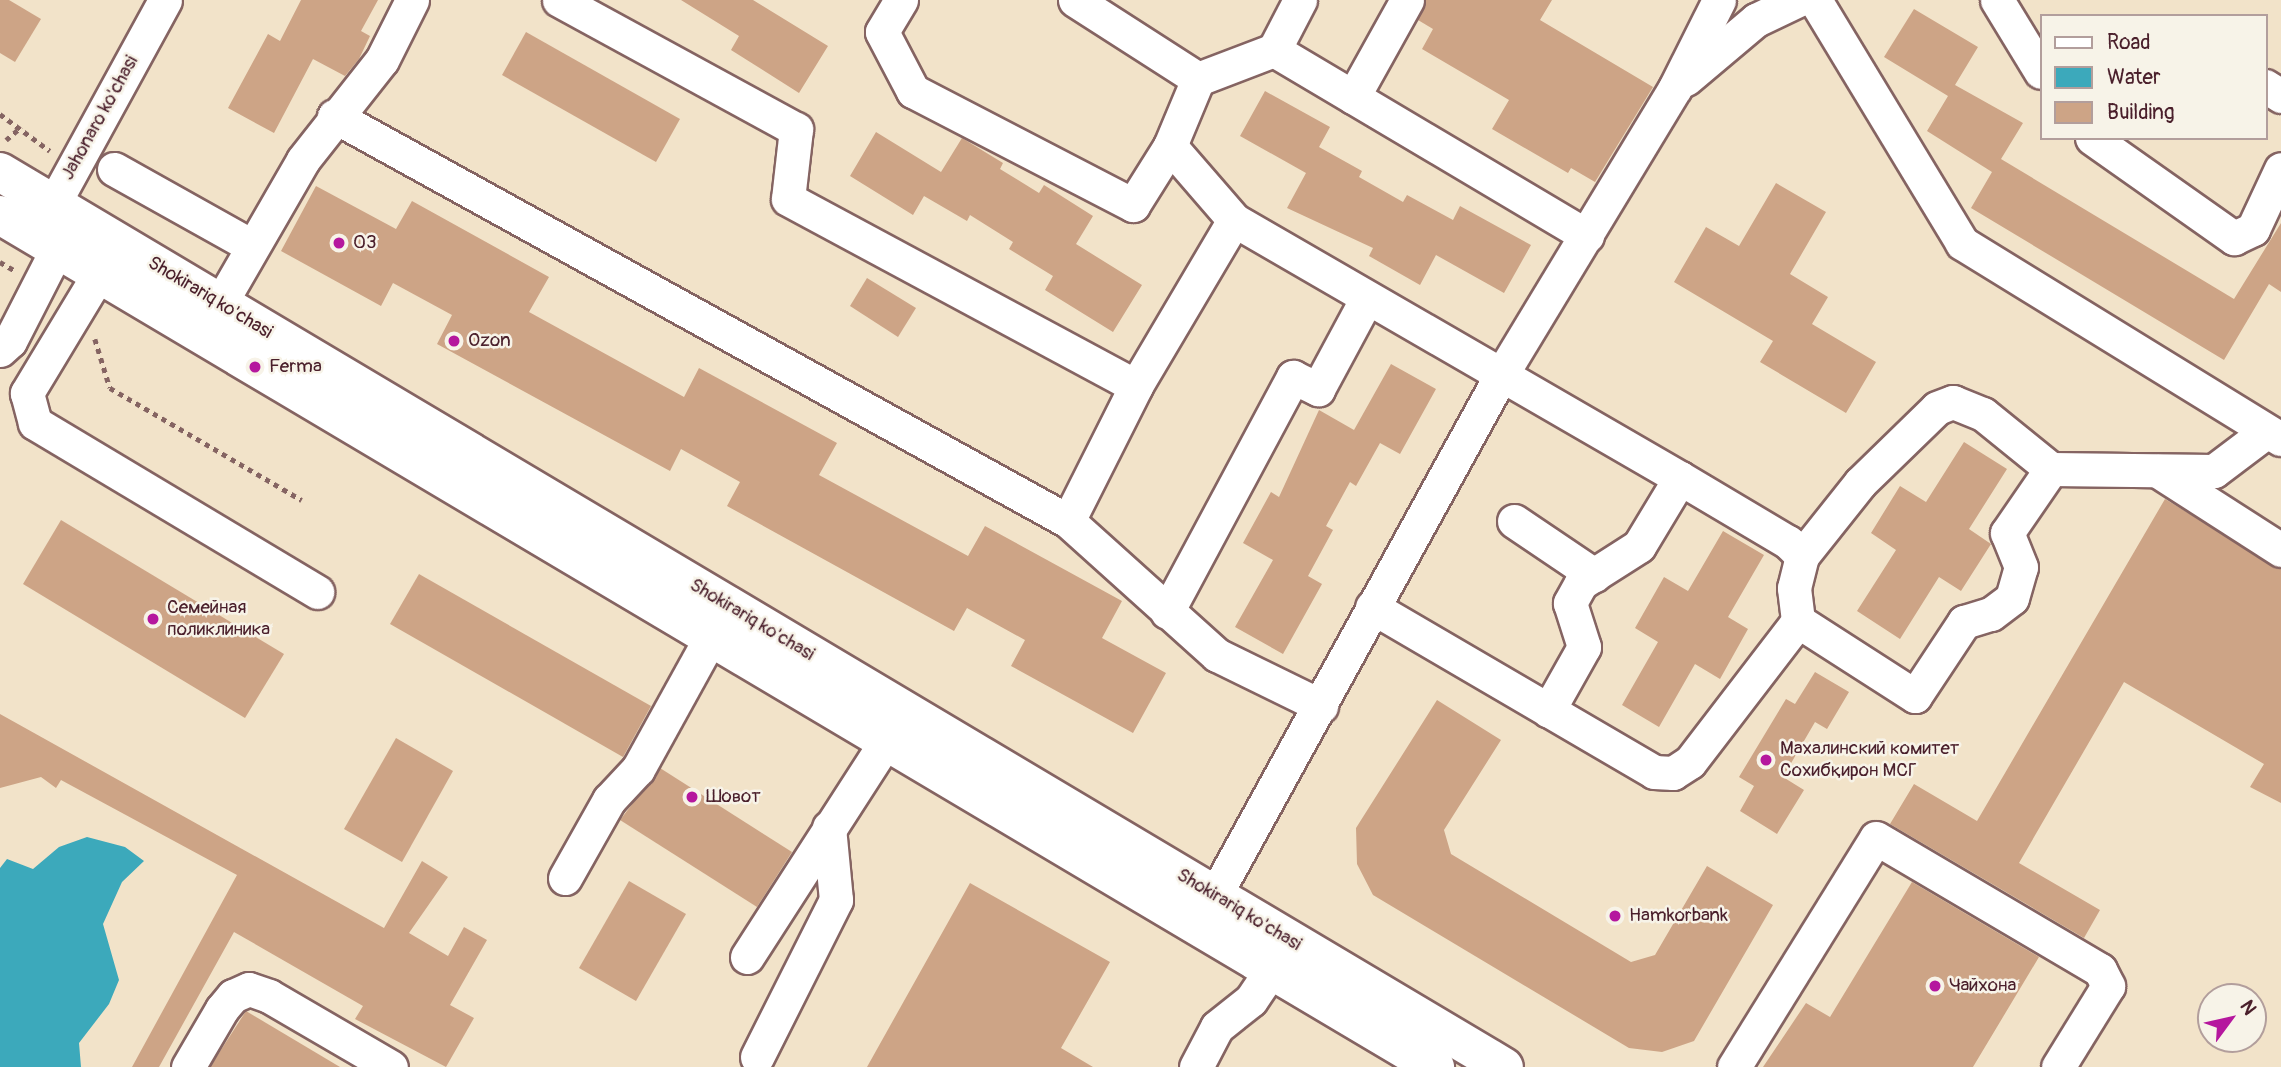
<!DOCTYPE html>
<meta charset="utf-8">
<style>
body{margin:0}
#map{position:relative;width:2281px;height:1067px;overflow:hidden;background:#f2e3c9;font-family:Pangolin,sans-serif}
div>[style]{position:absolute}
.water>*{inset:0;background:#3ca9bb}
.building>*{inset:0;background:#cda486}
.path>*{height:4.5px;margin-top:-2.25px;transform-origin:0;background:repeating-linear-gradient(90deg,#856462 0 5px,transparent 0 10px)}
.roads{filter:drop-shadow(2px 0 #856462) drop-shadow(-2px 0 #856462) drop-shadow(0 2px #856462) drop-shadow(0 -2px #856462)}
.minor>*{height:33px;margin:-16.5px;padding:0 16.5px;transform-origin:16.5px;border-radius:16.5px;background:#fff}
.major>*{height:38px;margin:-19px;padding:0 19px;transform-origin:19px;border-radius:19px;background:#fff}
.dots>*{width:19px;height:19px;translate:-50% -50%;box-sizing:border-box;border:4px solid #f7f3e8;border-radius:50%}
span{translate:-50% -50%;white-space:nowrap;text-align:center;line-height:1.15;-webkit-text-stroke:5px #f7f3e8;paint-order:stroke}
.street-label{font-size:19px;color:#4a1f2b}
.poi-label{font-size:19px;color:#4a1f2b}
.left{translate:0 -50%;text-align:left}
.legend{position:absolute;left:2040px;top:14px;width:228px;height:126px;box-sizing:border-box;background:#f7f3e8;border:2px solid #b29e9c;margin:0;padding:9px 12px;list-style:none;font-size:21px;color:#4a1f2b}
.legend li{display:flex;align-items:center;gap:14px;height:35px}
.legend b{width:35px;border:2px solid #b29e9c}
.north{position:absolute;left:2197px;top:983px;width:70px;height:70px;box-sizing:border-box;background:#f7f3e8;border:2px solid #b29e9c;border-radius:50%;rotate:57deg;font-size:19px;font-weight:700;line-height:28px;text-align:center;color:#4a1f2b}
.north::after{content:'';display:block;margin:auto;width:24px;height:32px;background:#b5179e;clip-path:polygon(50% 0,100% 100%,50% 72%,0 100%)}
</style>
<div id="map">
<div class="water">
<i style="clip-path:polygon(87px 837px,125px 847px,144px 861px,122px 882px,103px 924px,119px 980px,109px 1004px,79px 1043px,81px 1067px,0 1067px,0 868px,7px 859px,33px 869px,59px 847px)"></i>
</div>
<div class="building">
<i style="clip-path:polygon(0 0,9px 0,41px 19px,15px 62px,0 53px)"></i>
<i style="clip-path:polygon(301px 0,378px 0,361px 31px,370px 36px,359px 59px,345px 76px,313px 59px,274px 133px,228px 108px,268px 34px,280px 41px)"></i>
<i style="clip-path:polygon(681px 0,753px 0,828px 46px,799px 93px,731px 50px,739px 36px)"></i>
<i style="clip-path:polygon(1426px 0,1552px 0,1540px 20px,1653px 87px,1595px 182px,1571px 168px,1568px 173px,1492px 129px,1509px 100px,1422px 49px,1433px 29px,1418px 20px)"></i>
<i style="clip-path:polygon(1914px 9px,1978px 47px,1955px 85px,2023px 123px,2001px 159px,2234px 299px,2281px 223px,2281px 292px,2269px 284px,2224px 360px,1971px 208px,1992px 172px,1927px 131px,1948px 96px,1884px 57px)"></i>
<i style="clip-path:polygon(526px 32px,680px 119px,656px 162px,502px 75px)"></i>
<i style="clip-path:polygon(1265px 91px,1330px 127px,1319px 147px,1362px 171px,1359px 177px,1403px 202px,1407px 195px,1453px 220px,1460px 206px,1531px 245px,1504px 293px,1436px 255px,1420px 285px,1369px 256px,1373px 248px,1287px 208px,1306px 173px,1240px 136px)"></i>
<i style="clip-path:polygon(876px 132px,941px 172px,962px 138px,1003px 163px,1000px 169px,1039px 193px,1044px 185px,1093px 216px,1076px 244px,1142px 285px,1113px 332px,1045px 290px,1053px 276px,1009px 249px,1013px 242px,970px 215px,967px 221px,924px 196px,913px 215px,850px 176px)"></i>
<i style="clip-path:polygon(1776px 183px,1826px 212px,1790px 274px,1828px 297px,1812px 324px,1876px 362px,1846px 413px,1760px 362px,1773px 341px,1674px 282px,1706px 227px,1739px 246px)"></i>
<i style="clip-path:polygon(316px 186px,396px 229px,412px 201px,549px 277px,529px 312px,684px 397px,699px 368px,837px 443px,819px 475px,968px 556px,985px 526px,1122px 601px,1102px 638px,1166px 673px,1133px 733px,1011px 666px,1025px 640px,967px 608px,954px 631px,727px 506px,740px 482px,681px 449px,670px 471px,437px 344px,452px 315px,393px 283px,381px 306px,281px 251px)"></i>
<i style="clip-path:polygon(867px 278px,916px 308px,898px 337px,850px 306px)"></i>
<i style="clip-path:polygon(1391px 364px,1436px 389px,1400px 454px,1380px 443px,1356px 486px,1350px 482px,1326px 526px,1333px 530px,1308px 576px,1322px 584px,1283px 654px,1235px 627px,1273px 560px,1243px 543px,1271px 492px,1279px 497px,1319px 410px,1354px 430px)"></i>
<i style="clip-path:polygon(1964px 442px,2007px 469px,1969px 529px,1991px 544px,1961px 591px,1939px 577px,1900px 639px,1857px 611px,1896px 550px,1871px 533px,1900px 486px,1926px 502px)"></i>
<i style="clip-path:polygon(2165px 499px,2281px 569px,2281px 803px,2250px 787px,2264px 764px,2124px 682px,2019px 863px,2100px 910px,2084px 938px,1890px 824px,1914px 784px,1977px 821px)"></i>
<i style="clip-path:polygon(61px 520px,284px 654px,245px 718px,23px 584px)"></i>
<i style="clip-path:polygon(1723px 531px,1764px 555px,1728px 617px,1748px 629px,1720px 679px,1695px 664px,1659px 727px,1622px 705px,1658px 642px,1635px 628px,1664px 577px,1688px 591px)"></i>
<i style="clip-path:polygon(419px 574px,651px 706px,623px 757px,390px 624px)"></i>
<i style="clip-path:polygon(1815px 672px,1849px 692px,1827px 729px,1815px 722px,1783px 777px,1804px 790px,1777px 834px,1740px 811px,1754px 786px,1739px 777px,1786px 699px,1795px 704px)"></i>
<i style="clip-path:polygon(1437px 700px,1501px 740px,1444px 830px,1451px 854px,1631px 962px,1655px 955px,1707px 866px,1773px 905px,1694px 1041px,1662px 1052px,1629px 1048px,1373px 895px,1357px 864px,1356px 828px)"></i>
<i style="clip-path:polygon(0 714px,384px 928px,422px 861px,448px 877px,409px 933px,448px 956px,464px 927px,487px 940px,450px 1005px,474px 1018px,446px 1067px,355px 1019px,363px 1006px,234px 932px,159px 1067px,132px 1067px,237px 875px,61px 780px,56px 788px,41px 777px,0 788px)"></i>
<i style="clip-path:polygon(396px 738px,453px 771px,402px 862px,344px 829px)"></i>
<i style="clip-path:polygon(660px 768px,792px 852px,757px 907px,620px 820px)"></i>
<i style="clip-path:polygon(629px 881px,686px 914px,636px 1001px,579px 968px)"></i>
<i style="clip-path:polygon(1912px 882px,2039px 957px,1973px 1067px,1763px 1067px,1806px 1003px,1830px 1017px)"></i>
<i style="clip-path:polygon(970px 883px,1110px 962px,1061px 1048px,1093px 1067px,867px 1067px)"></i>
<i style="clip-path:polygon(246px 1011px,340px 1067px,210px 1067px)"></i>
</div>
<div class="path">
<i style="left:0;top:114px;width:62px;rotate:36.5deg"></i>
<i style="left:6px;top:140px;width:20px;rotate:-41deg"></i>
<i style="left:0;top:262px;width:16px;rotate:30deg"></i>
<i style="left:95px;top:339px;width:51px;rotate:73deg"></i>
<i style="left:110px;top:388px;width:222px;rotate:30.3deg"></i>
</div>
<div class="roads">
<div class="minor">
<i style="left:559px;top:0;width:270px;rotate:28.6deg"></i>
<i style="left:796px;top:129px;width:70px;rotate:96.5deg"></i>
<i style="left:788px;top:199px;width:395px;rotate:28.3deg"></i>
<i style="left:901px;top:0;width:37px;rotate:121deg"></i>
<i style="left:882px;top:32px;width:67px;rotate:62.3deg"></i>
<i style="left:913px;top:91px;width:248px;rotate:27.4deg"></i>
<i style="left:1133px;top:205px;width:70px;rotate:-57.9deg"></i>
<i style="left:1075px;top:0;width:146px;rotate:32.7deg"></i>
<i style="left:1198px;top:79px;width:73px;rotate:112.7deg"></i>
<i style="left:1170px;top:146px;width:98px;rotate:49.1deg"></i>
<i style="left:1234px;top:220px;width:193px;rotate:120.6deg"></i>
<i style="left:1136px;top:386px;width:151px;rotate:116.7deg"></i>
<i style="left:1068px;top:521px;width:200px;rotate:42deg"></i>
<i style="left:1217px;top:655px;width:116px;rotate:26.1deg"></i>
<i style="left:1300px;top:0;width:56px;rotate:117.5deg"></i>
<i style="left:1274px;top:50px;width:364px;rotate:30.7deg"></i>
<i style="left:1815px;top:0;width:284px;rotate:58.8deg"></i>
<i style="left:1962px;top:243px;width:374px;rotate:31.6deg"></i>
<i style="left:1997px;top:0;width:84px;rotate:58.6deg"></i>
<i style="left:1198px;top:79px;width:81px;rotate:-20.9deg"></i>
<i style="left:1686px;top:79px;width:92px;rotate:-40.1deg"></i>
<i style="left:1756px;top:20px;width:47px;rotate:-25.5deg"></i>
<i style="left:2265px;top:86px;width:19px;rotate:32deg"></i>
<i style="left:1353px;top:97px;width:111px;rotate:-60.9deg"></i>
<i style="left:334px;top:116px;width:838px;rotate:28.89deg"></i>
<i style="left:2092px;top:138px;width:174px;rotate:35.2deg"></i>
<i style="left:2234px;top:238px;width:21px;rotate:-25deg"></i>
<i style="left:2253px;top:229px;width:66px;rotate:-65deg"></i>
<i style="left:114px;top:169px;width:158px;rotate:29.2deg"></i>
<i style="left:1234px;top:220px;width:515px;rotate:30.05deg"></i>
<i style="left:1680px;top:478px;width:79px;rotate:121.1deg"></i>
<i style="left:1639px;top:546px;width:69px;rotate:147.5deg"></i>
<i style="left:1581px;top:583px;width:23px;rotate:119deg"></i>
<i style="left:1570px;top:603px;width:46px;rotate:72.3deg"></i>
<i style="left:1584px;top:647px;width:73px;rotate:119.4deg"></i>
<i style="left:42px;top:225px;width:256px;rotate:-61.3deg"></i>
<i style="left:112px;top:252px;width:165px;rotate:121.1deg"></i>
<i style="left:27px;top:393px;width:31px;rotate:75deg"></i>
<i style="left:35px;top:423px;width:329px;rotate:30.9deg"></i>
<i style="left:220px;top:304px;width:166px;rotate:-60deg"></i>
<i style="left:303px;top:160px;width:127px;rotate:-51.7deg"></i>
<i style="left:382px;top:60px;width:67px;rotate:-63.4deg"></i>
<i style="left:0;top:350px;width:13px;rotate:-42deg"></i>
<i style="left:10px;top:341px;width:103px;rotate:-62.9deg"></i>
<i style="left:2158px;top:471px;width:146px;rotate:32.7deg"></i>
<i style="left:1680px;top:478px;width:126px;rotate:30.7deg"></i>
<i style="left:1788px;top:542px;width:20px;rotate:45deg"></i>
<i style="left:1802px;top:556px;width:33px;rotate:104deg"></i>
<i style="left:1794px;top:588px;width:33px;rotate:83deg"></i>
<i style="left:1798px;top:621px;width:139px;rotate:32.7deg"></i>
<i style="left:1915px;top:696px;width:89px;rotate:-56.5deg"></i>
<i style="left:1964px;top:622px;width:28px;rotate:-17deg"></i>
<i style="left:1991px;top:614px;width:26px;rotate:-37deg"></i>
<i style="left:2012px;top:598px;width:32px;rotate:-74deg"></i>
<i style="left:2021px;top:567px;width:37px;rotate:-112deg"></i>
<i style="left:2007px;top:533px;width:78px;rotate:-55.5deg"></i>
<i style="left:2051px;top:469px;width:163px;rotate:0.7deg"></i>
<i style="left:2214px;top:471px;width:66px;rotate:-37deg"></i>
<i style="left:1514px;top:521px;width:97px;rotate:34deg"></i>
<i style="left:1802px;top:556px;width:93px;rotate:-51.5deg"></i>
<i style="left:1860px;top:483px;width:107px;rotate:-44.2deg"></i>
<i style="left:1937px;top:408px;width:17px;rotate:-21deg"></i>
<i style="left:1953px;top:402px;width:32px;rotate:22deg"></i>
<i style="left:1983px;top:414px;width:87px;rotate:39deg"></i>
<i style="left:1372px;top:607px;width:327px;rotate:30.3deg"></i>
<i style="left:1654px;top:772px;width:19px;rotate:3deg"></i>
<i style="left:1673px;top:773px;width:20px;rotate:-33deg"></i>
<i style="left:1690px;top:762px;width:178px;rotate:-52.5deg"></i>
<i style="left:1167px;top:612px;width:267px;rotate:-61.8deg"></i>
<i style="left:1293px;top:377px;width:28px;rotate:26deg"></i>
<i style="left:1318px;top:389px;width:103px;rotate:-61.7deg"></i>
<i style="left:565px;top:878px;width:90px;rotate:-60.6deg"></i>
<i style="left:609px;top:800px;width:42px;rotate:-46.9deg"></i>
<i style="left:638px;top:769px;width:151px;rotate:-61.1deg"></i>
<i style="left:1215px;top:895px;width:591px;rotate:-61.18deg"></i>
<i style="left:1500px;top:377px;width:338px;rotate:-58.8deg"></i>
<i style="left:1675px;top:88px;width:98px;rotate:-63.4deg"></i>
<i style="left:747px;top:957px;width:257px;rotate:-57.2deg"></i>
<i style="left:757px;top:1057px;width:176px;rotate:-63.3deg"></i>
<i style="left:836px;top:900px;width:73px;rotate:-95.5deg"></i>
<i style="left:188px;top:1067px;width:67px;rotate:-59.6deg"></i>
<i style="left:222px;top:1009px;width:17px;rotate:-50deg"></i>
<i style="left:233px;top:996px;width:17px;rotate:-24deg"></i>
<i style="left:249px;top:989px;width:21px;rotate:19deg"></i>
<i style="left:269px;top:996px;width:141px;rotate:30.2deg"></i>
<i style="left:1196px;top:1067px;width:45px;rotate:-62.3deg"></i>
<i style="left:1217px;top:1027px;width:43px;rotate:-38.5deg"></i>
<i style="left:1251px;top:1000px;width:63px;rotate:-56.1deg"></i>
<i style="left:1734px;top:1067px;width:269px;rotate:-58.2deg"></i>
<i style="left:1876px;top:838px;width:260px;rotate:30.5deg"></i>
<i style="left:2100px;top:970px;width:18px;rotate:63deg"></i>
<i style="left:2108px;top:986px;width:95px;rotate:121.7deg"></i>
</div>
<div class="major">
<i style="left:0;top:172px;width:1750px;rotate:30.76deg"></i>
<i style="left:0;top:215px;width:1669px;rotate:30.7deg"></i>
</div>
</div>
<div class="dots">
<i style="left:339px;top:243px;background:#b5179e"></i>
<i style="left:454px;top:341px;background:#b5179e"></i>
<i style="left:255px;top:367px;background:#b5179e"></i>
<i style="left:153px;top:619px;background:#b5179e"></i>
<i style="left:1766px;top:760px;background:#b5179e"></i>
<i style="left:692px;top:797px;background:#b5179e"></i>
<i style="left:1615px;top:916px;background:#b5179e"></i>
<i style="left:1935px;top:986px;background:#b5179e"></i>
</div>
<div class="street-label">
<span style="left:100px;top:118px;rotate:-61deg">Jahonaro ko'chasi</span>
<span style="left:210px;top:298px;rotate:31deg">Shokirariq ko'chasi</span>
<span style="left:752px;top:620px;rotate:31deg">Shokirariq ko'chasi</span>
<span style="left:1239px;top:910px;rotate:31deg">Shokirariq ko'chasi</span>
</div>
<div class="poi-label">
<span class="left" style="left:353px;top:243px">03</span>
<span class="left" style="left:468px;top:341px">Ozon</span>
<span class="left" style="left:269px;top:367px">Ferma</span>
<span class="left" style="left:167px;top:619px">Семейная<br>поликлиника</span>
<span class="left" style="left:1780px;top:760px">Махалинский комитет<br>Сохибқирон МСГ</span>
<span class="left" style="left:706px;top:797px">Шовот</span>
<span class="left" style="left:1629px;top:916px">Hamkorbank</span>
<span class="left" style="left:1949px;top:986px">Чайхона</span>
</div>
<ul class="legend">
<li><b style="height:9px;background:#fff"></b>Road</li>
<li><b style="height:19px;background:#3ca9bb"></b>Water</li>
<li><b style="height:19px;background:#cda486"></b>Building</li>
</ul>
<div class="north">N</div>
</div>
